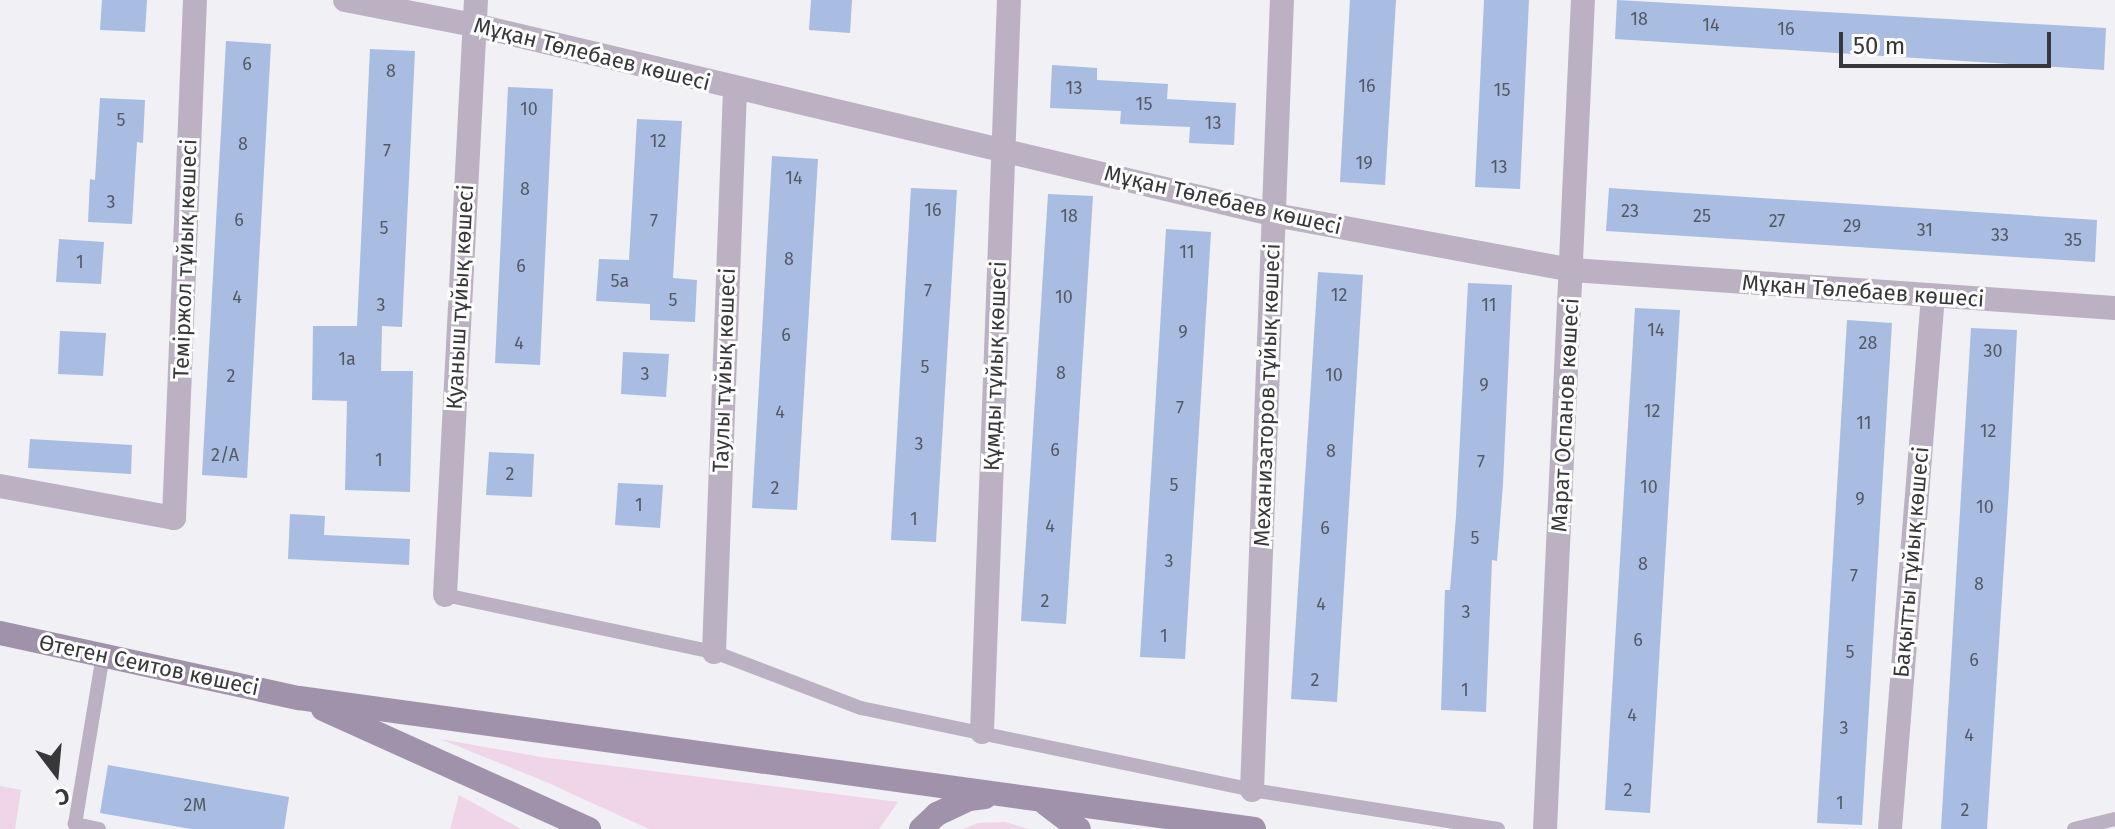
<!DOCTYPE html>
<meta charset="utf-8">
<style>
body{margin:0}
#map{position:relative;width:2115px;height:829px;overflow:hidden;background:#f0f0f5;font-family:"Fira Sans",sans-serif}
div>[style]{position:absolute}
.green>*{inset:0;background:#f0d4e8}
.building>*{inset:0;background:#a9bde3}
.service>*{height:14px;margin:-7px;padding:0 7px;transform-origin:7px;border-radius:7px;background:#bbb1c2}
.minor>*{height:24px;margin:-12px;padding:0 12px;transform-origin:12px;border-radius:12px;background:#bbb1c2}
.secondary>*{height:24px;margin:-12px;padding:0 12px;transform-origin:12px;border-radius:12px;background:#a192ab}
span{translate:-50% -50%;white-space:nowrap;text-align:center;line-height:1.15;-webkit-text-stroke:6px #fefeff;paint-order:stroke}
.number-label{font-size:18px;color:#545964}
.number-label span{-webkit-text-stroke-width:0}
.street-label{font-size:22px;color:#38383a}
.north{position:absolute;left:16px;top:733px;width:80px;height:80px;-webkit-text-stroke:6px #fefeff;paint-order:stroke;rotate:164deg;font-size:22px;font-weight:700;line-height:32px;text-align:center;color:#38383a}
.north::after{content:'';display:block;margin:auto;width:28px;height:36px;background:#38383a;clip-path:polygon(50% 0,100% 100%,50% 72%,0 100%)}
.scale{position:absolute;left:1839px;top:32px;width:212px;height:36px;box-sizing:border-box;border:4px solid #38383a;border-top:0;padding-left:10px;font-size:24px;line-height:28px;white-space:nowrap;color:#38383a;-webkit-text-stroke:6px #fefeff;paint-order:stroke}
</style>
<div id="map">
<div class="green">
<i style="clip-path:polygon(440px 739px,541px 757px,898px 802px,879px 829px,649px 829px,544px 781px)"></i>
<i style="clip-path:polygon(0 786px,21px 790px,15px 829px,0 829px)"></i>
<i style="clip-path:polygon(459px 795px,521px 829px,450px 829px)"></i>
<i style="clip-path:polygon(1005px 822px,1029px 829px,963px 829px,978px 823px)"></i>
</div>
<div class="building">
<i style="clip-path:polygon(102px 0,147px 0,145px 32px,100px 30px)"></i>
<i style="clip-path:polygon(811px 0,852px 0,850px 33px,809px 30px)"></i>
<i style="clip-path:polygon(1350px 0,1396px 0,1385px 185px,1340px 182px)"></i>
<i style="clip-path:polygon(1484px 0,1529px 0,1520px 189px,1475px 187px)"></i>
<i style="clip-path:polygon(1617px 0,2106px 28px,2104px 70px,1615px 39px)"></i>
<i style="clip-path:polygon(226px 41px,271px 44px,247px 478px,202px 475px)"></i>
<i style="clip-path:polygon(370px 49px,415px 51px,402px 327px,382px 326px,381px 371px,413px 371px,410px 492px,345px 490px,347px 401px,312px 400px,313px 326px,357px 326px)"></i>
<i style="clip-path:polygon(1052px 65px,1097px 68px,1097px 80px,1168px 84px,1167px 99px,1236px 103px,1234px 145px,1189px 143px,1190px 127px,1120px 124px,1121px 111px,1050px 108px)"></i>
<i style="clip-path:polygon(508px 87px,553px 89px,540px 365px,495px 363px)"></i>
<i style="clip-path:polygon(100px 98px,145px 100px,143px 143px,137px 142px,132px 224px,88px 222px,90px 179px,95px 180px)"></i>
<i style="clip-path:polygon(637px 119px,682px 121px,673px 278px,697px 280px,695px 322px,650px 320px,650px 304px,596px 301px,599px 259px,629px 260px)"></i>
<i style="clip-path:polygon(772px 156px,818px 159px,797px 510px,752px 508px)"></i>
<i style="clip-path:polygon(911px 188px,957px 190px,936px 542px,891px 540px)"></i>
<i style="clip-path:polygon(1609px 188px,2097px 220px,2095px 262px,1606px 231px)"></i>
<i style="clip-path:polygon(1048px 194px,1093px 196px,1066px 624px,1021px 621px)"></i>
<i style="clip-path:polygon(1166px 229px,1211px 232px,1185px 659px,1140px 657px)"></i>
<i style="clip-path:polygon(59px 239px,104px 242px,101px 284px,56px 282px)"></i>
<i style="clip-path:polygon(1318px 272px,1363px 275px,1337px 702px,1291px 699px)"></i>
<i style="clip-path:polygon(1468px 283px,1512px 285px,1503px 484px,1497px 561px,1492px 560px,1486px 712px,1441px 710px,1445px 590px,1450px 590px,1456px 516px)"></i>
<i style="clip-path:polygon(1635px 308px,1680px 310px,1650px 813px,1605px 810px)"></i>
<i style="clip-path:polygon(1847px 320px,1892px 323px,1862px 825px,1817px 823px)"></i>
<i style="clip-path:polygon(1971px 328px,2017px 330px,2009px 487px,1987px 829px,1941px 829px)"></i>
<i style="clip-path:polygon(60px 331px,106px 333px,103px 376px,58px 374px)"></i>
<i style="clip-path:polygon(623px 352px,669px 354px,666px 397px,621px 394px)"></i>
<i style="clip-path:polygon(30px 439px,132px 445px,131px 474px,28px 468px)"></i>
<i style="clip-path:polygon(489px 452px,534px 454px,532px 497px,486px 495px)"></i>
<i style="clip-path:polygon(618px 483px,663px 485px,660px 528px,615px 525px)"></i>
<i style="clip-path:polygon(290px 514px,325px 516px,324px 535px,410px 539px,409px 565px,288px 559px)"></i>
<i style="clip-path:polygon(108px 765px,289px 797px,284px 829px,191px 829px,100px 813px)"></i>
</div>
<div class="service">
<i style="left:445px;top:595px;width:275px;rotate:12deg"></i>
<i style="left:714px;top:652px;width:157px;rotate:20.9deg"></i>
<i style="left:861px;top:708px;width:400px;rotate:11.8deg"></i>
<i style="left:1252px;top:790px;width:249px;rotate:9deg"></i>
<i style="left:99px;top:829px;width:25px;rotate:-168deg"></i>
<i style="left:75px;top:824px;width:171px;rotate:-80.6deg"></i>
<i style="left:2074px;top:829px;width:42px;rotate:-13.7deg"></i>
</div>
<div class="minor">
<i style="left:345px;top:0;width:131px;rotate:11deg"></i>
<i style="left:474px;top:25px;width:823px;rotate:13.34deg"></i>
<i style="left:1275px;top:215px;width:302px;rotate:10.5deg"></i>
<i style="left:1572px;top:270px;width:544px;rotate:4deg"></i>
<i style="left:0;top:486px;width:177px;rotate:10.4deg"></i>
<i style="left:174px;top:518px;width:518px;rotate:-87.68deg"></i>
<i style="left:445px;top:595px;width:596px;rotate:-87.02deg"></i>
<i style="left:714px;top:652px;width:563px;rotate:-87.86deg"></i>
<i style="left:982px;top:732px;width:732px;rotate:-87.89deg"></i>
<i style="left:1252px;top:790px;width:791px;rotate:-87.83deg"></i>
<i style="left:1545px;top:829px;width:830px;rotate:-87.38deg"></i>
<i style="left:1890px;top:829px;width:535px;rotate:-85.39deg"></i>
</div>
<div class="secondary">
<i style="left:0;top:633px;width:306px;rotate:12.3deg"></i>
<i style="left:299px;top:698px;width:964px;rotate:7.81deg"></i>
<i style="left:323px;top:709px;width:292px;rotate:24.3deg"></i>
<i style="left:1046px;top:804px;width:41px;rotate:37.1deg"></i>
<i style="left:921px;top:829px;width:22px;rotate:-43deg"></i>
<i style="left:937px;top:814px;width:35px;rotate:-25deg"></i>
<i style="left:969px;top:799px;width:16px;rotate:-7deg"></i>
</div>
<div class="number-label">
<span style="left:1639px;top:19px">18</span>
<span style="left:1711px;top:25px">14</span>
<span style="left:1786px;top:29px">16</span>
<span style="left:247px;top:64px">6</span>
<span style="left:391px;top:71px">8</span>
<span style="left:1367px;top:86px">16</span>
<span style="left:1074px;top:88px">13</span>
<span style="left:1502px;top:90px">15</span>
<span style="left:1144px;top:104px">15</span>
<span style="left:529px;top:109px">10</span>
<span style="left:121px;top:120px">5</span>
<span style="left:1213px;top:123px">13</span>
<span style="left:658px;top:141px">12</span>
<span style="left:243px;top:144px">8</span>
<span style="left:387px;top:151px">7</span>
<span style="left:1364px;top:163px">19</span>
<span style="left:1499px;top:167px">13</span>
<span style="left:794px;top:178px">14</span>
<span style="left:525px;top:189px">8</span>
<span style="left:111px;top:202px">3</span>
<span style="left:933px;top:210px">16</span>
<span style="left:1630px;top:211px">23</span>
<span style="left:1069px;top:216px">18</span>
<span style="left:1702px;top:216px">25</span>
<span style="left:239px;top:220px">6</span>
<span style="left:654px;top:221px">7</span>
<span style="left:1777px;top:221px">27</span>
<span style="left:1852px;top:226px">29</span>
<span style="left:384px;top:228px">5</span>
<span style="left:1925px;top:230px">31</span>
<span style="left:2000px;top:235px">33</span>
<span style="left:2073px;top:240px">35</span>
<span style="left:1187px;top:252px">11</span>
<span style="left:789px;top:259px">8</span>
<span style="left:80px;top:262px">1</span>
<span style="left:521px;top:266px">6</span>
<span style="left:620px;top:281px">5а</span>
<span style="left:928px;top:291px">7</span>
<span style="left:1339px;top:295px">12</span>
<span style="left:237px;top:297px">4</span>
<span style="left:1064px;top:297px">10</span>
<span style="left:673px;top:300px">5</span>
<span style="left:381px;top:305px">3</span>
<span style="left:1489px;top:305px">11</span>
<span style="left:1656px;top:330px">14</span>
<span style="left:1183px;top:332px">9</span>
<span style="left:786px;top:335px">6</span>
<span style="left:519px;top:343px">4</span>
<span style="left:1868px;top:343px">28</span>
<span style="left:1993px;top:351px">30</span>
<span style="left:347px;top:359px">1а</span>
<span style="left:925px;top:367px">5</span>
<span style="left:1061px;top:373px">8</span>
<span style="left:645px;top:374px">3</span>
<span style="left:1334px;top:375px">10</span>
<span style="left:231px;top:376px">2</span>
<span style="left:1484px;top:385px">9</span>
<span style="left:1180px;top:408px">7</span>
<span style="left:1652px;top:411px">12</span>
<span style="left:780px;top:412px">4</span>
<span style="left:1864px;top:423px">11</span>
<span style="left:1988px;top:431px">12</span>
<span style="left:919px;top:444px">3</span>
<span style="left:1055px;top:450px">6</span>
<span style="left:1331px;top:451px">8</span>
<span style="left:225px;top:455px">2/А</span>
<span style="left:379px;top:460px">1</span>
<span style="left:1481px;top:462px">7</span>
<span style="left:510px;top:474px">2</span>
<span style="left:1174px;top:485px">5</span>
<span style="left:1649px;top:487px">10</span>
<span style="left:775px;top:488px">2</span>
<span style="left:1860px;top:499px">9</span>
<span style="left:639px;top:505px">1</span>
<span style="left:1985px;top:507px">10</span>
<span style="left:914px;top:519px">1</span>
<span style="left:1050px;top:526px">4</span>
<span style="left:1325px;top:528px">6</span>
<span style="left:1475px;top:538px">5</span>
<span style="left:1169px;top:561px">3</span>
<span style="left:1643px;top:564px">8</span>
<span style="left:1854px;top:576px">7</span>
<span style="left:1979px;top:584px">8</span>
<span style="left:1045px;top:601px">2</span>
<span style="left:1321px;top:604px">4</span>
<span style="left:1466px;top:612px">3</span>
<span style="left:1164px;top:636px">1</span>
<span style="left:1638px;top:640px">6</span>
<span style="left:1850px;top:652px">5</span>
<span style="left:1974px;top:660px">6</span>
<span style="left:1315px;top:680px">2</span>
<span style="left:1465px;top:690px">1</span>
<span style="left:1632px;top:715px">4</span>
<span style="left:1844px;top:728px">3</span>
<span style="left:1969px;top:735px">4</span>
<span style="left:1628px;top:790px">2</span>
<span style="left:1840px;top:803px">1</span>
<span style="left:195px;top:805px">2М</span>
<span style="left:1965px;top:810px">2</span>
</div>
<div class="street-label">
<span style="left:592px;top:54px;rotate:14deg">Мұқан Төлебаев көшесі</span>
<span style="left:1223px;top:200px;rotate:13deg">Мұқан Төлебаев көшесі</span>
<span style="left:185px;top:259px;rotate:-88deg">Теміржол тұйық көшесі</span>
<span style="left:1863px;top:291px;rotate:4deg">Мұқан Төлебаев көшесі</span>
<span style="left:460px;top:297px;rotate:-87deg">Қуаныш тұйық көшесі</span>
<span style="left:995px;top:366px;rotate:-88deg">Құмды тұйық көшесі</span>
<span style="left:724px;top:370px;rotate:-88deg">Таулы тұйық көшесі</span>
<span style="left:1267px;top:395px;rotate:-88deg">Механизаторов тұйық көшесі</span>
<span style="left:1565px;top:415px;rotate:-87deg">Марат Оспанов көшесі</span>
<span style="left:1911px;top:562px;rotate:-85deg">Бақытты тұйық көшесі</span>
<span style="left:149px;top:665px;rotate:12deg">Өтеген Сеитов көшесі</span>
</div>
<div class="north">С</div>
<div class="scale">50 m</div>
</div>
